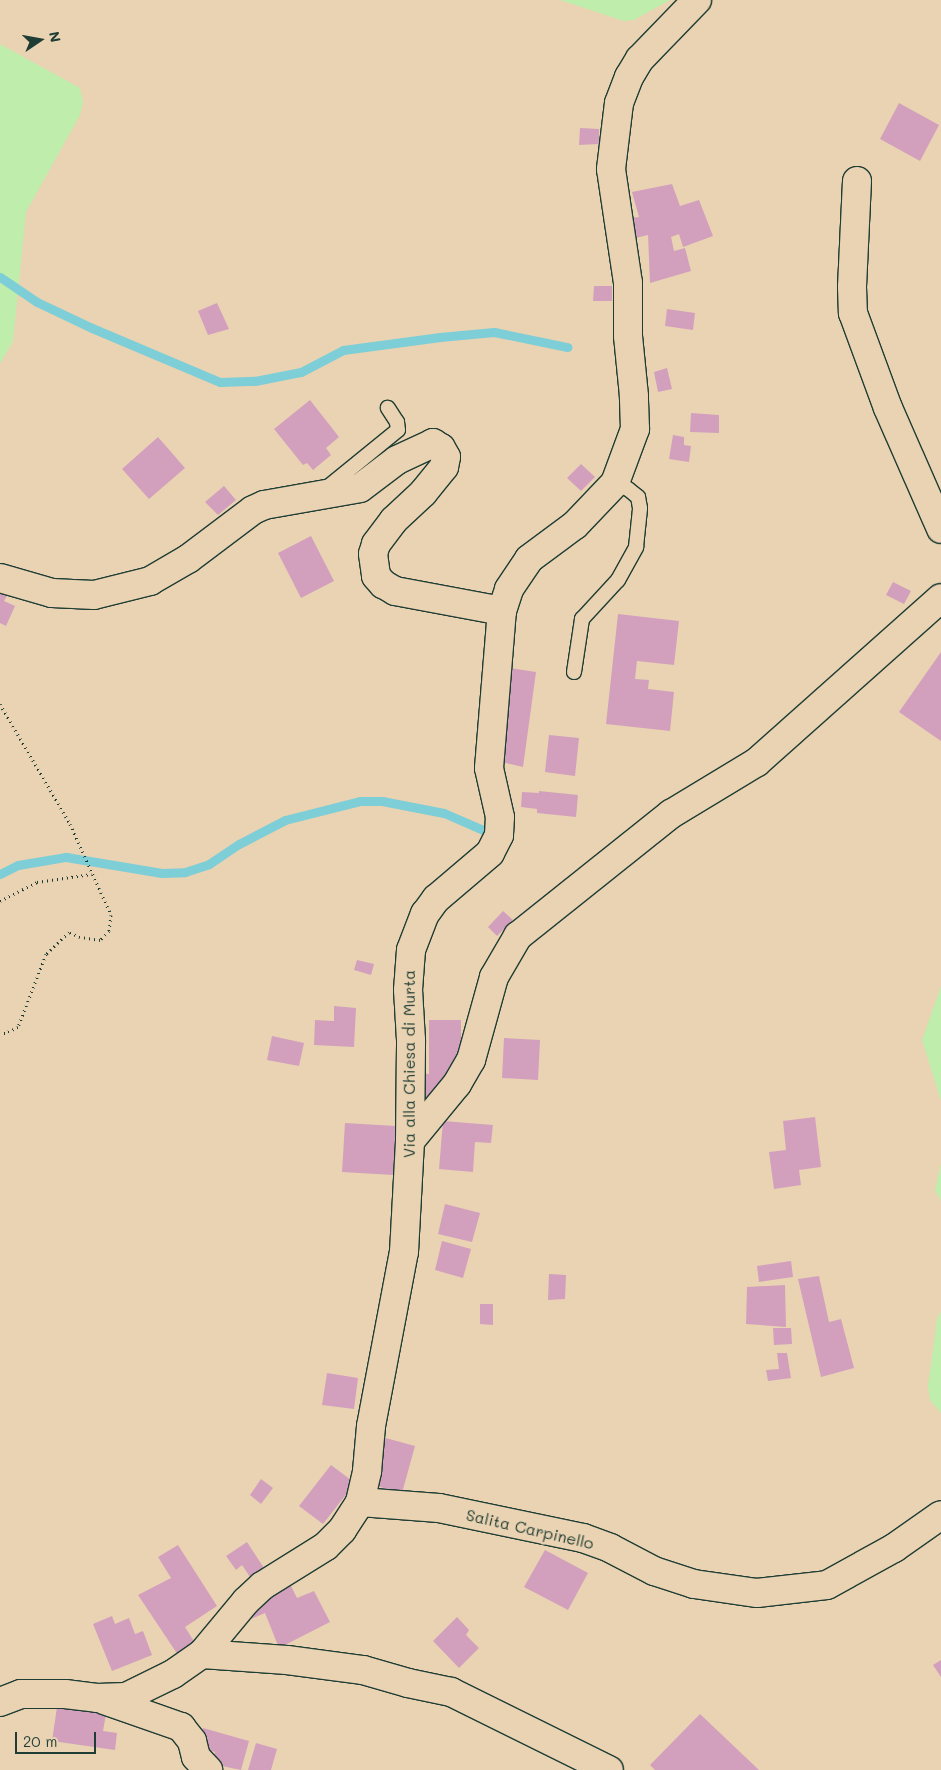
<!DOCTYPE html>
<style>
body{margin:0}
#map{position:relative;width:941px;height:1770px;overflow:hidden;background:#ead3b2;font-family:Mali,sans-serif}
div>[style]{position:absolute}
.green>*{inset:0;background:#bfedab}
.stream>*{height:9px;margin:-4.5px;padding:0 4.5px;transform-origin:4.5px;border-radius:4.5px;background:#7dced7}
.building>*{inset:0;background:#d2a0bd}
.path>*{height:3px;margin-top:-1.5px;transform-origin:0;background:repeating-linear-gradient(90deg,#1f3d34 0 1px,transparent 0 5px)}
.roads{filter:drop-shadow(1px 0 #1f3d34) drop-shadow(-1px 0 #1f3d34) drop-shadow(0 1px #1f3d34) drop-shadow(0 -1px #1f3d34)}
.service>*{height:14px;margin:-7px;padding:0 7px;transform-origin:7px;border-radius:7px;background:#ead3b2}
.minor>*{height:28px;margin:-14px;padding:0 14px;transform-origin:14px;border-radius:14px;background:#ead3b2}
span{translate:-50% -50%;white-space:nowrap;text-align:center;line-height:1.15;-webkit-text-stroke:5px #ead3b2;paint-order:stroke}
.street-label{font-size:16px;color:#1f3d34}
.north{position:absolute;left:15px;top:15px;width:50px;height:50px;-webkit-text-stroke:4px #ead3b2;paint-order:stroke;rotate:78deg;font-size:14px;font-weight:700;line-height:20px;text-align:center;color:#1f3d34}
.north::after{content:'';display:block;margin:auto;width:18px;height:22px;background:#1f3d34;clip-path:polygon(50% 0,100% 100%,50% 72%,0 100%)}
.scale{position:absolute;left:15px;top:1732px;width:81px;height:22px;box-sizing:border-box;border:2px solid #1f3d34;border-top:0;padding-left:6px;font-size:15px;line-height:18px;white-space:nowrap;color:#1f3d34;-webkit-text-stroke:4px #ead3b2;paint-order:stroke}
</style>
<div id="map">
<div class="green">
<i style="clip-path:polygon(560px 0,670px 0,634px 20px,624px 21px)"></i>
<i style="clip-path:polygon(0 44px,80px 88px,83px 102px,80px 115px,26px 212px,13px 341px,0 364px)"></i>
<i style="clip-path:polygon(941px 986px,941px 1101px,922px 1040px)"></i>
<i style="clip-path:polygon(941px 1164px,941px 1201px,935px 1190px)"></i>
<i style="clip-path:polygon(941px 1311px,941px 1413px,930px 1400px,928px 1386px,937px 1320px)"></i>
</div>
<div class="stream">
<i style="left:0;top:277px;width:45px;rotate:34deg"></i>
<i style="left:37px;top:302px;width:61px;rotate:25.3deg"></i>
<i style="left:92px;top:328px;width:139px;rotate:22.9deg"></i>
<i style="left:220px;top:382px;width:35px;rotate:-2deg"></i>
<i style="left:255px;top:381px;width:47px;rotate:-11.1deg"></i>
<i style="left:301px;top:372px;width:47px;rotate:-27.6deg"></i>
<i style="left:343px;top:350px;width:98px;rotate:-7.6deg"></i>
<i style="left:440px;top:337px;width:54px;rotate:-5.3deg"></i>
<i style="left:494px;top:332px;width:75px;rotate:11.6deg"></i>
<i style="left:0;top:874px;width:20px;rotate:-27deg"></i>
<i style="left:18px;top:865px;width:49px;rotate:-9.5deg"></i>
<i style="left:66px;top:857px;width:97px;rotate:9.5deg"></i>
<i style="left:162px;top:873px;width:23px;rotate:-2deg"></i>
<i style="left:185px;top:872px;width:25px;rotate:-18deg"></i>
<i style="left:209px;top:864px;width:36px;rotate:-34deg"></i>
<i style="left:239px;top:844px;width:52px;rotate:-27.6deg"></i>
<i style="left:285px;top:820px;width:77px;rotate:-14.2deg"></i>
<i style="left:360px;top:801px;width:22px"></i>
<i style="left:382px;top:801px;width:63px;rotate:11deg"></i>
<i style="left:444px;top:813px;width:43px;rotate:23.6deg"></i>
</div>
<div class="building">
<i style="clip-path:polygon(899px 103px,939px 125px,920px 161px,880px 139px)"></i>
<i style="clip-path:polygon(580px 128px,599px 129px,599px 144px,579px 145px)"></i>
<i style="clip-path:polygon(672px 184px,680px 206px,699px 200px,713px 236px,683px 247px,679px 234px,671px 237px,674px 251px,685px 248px,691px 271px,650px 283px,648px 235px,635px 238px,630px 218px,639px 217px,632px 192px)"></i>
<i style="clip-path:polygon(594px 286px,612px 286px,612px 301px,593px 301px)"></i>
<i style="clip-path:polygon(217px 303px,229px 329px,208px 335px,198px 311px)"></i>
<i style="clip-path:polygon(667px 309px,695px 313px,693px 330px,665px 326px)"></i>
<i style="clip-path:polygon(667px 368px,672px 389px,658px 392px,654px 372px)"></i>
<i style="clip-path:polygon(310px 400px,339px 437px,326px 448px,331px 455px,313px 470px,307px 463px,303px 465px,274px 429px)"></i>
<i style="clip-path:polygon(691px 413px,719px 415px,719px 433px,690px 432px)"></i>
<i style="clip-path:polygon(673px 435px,684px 437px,684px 445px,691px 446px,689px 462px,669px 459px)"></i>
<i style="clip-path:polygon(158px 437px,185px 468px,149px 499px,122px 469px)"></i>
<i style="clip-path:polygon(581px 464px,595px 477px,581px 491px,567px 478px)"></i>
<i style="clip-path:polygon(224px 486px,236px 500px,218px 515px,205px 502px)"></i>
<i style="clip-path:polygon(311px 536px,334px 581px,301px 598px,278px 553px)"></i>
<i style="clip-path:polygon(893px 582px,911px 591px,904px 604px,886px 595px)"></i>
<i style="clip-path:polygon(0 590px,8px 594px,4px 601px,15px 606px,6px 626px,0 623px)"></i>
<i style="clip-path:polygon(618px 614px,679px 621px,674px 665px,637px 661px,635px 679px,649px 680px,648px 689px,674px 692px,670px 731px,606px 724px)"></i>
<i style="clip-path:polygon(941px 652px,941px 741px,899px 712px)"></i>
<i style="clip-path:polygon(503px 667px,536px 672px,523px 767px,498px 761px)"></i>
<i style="clip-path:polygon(549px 735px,579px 738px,575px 776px,545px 772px)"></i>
<i style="clip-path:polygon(539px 791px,578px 795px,576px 817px,537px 813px,537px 809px,521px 807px,522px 792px,539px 793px)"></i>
<i style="clip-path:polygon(503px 911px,513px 920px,497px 936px,488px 927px)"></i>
<i style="clip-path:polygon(357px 960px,374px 964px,371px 975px,354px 970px)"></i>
<i style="clip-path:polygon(334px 1006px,356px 1008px,354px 1047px,314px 1045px,315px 1020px,334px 1021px)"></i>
<i style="clip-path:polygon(429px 1020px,461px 1020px,461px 1038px,469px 1042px,448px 1081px,420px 1103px,420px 1073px,429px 1074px)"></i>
<i style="clip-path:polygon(272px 1036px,304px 1043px,299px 1066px,267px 1060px)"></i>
<i style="clip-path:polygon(504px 1038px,540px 1040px,538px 1080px,502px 1078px)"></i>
<i style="clip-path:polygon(815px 1117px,821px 1167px,799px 1170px,801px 1185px,774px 1189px,769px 1152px,786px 1150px,783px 1121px)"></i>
<i style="clip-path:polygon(443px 1121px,493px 1125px,491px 1143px,475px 1142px,473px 1172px,439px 1169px)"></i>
<i style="clip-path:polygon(345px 1123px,396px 1126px,393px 1175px,342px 1172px)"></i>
<i style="clip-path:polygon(445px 1204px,480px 1213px,472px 1242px,438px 1234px)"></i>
<i style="clip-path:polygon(442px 1241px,471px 1249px,463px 1278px,435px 1270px)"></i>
<i style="clip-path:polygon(791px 1261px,793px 1277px,759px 1282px,757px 1266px)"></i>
<i style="clip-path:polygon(549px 1274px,566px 1275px,565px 1299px,548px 1300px)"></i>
<i style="clip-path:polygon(819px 1276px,829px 1322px,841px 1319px,854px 1368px,821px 1377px,798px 1279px)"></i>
<i style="clip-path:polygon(785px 1285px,786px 1327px,746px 1324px,747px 1287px)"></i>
<i style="clip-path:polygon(480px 1304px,493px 1304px,493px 1325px,480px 1324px)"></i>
<i style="clip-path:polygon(773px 1328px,791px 1328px,792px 1344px,774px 1345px)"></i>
<i style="clip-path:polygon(777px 1353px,787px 1353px,791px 1378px,768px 1381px,766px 1370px,779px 1369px)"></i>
<i style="clip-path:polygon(327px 1373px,358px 1378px,354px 1409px,322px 1405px)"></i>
<i style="clip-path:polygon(382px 1437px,415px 1446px,402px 1493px,369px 1484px)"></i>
<i style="clip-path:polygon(331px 1465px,355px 1483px,323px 1524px,299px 1506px)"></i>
<i style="clip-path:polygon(261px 1479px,273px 1488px,261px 1504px,250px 1495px)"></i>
<i style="clip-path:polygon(247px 1542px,268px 1574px,254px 1583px,242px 1565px,236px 1570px,226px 1556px)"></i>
<i style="clip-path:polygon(178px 1545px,217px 1606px,185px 1627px,195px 1643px,178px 1655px,138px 1595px,171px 1578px,158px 1557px)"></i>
<i style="clip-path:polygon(545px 1550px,588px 1573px,568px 1610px,524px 1587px)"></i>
<i style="clip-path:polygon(287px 1578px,297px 1598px,314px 1591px,330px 1622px,279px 1648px,265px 1613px,251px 1619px,247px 1609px)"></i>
<i style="clip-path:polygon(112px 1616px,115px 1624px,129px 1618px,135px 1634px,143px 1631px,152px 1655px,112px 1671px,93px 1624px)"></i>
<i style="clip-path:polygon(457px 1617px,469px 1630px,466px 1635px,479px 1648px,459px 1668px,433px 1641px)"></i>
<i style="clip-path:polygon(941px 1660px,941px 1677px,933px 1665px)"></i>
<i style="clip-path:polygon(57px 1707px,106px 1714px,103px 1731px,117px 1733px,115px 1750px,52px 1741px)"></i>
<i style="clip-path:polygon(700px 1714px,759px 1770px,655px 1770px,650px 1765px)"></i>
<i style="clip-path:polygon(203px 1728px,249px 1741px,241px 1770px,212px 1764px,215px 1752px,199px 1747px)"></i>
<i style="clip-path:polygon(256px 1743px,277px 1749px,271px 1770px,248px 1770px)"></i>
</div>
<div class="path">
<i style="left:0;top:704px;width:139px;rotate:59.7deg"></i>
<i style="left:70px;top:824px;width:100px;rotate:65.7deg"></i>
<i style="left:111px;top:915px;width:16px;rotate:97deg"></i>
<i style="left:109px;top:931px;width:13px;rotate:135deg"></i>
<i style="left:100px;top:940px;width:20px;rotate:-171deg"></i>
<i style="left:80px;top:937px;width:12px;rotate:-156deg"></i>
<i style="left:69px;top:932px;width:32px;rotate:136deg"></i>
<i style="left:46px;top:954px;width:78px;rotate:111deg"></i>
<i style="left:18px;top:1027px;width:14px;rotate:155deg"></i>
<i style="left:5px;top:1033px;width:5px;rotate:180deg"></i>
<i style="left:0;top:901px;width:42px;rotate:-27.2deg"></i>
<i style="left:37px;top:882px;width:55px;rotate:-8.4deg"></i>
</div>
<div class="roads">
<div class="service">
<i style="left:328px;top:487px;width:90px;rotate:-39.2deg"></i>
<i style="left:398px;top:430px;width:8px;rotate:-97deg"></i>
<i style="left:397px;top:422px;width:17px;rotate:-123deg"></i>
<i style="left:574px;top:672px;width:54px;rotate:-81.4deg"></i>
<i style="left:582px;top:619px;width:53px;rotate:-47.3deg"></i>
<i style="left:618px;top:580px;width:38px;rotate:-61deg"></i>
<i style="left:636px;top:547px;width:39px;rotate:-84deg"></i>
<i style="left:640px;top:508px;width:11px;rotate:-100deg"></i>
<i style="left:638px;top:497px;width:13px;rotate:-141deg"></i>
<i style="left:628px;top:489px;width:14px;rotate:-155deg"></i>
</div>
<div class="minor">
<i style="left:857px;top:181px;width:106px;rotate:92.7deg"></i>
<i style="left:852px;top:287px;width:26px;rotate:88deg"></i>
<i style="left:853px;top:313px;width:101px;rotate:69.8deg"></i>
<i style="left:888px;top:408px;width:132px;rotate:66.3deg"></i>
<i style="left:0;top:578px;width:54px;rotate:16.1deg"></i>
<i style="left:52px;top:593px;width:42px;rotate:2.7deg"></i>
<i style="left:94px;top:595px;width:58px;rotate:-14deg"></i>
<i style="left:150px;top:581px;width:44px;rotate:-30.1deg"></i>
<i style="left:188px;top:559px;width:81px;rotate:-37deg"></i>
<i style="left:253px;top:510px;width:12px;rotate:-24deg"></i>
<i style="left:264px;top:505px;width:97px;rotate:-10deg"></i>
<i style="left:360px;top:488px;width:46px;rotate:-37.1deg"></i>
<i style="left:397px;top:460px;width:40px;rotate:-25deg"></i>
<i style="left:433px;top:443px;width:9px;rotate:32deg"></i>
<i style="left:441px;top:448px;width:10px;rotate:61deg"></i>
<i style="left:446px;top:457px;width:10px;rotate:101deg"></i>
<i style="left:444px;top:467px;width:33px;rotate:129deg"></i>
<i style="left:423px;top:493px;width:40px;rotate:137deg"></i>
<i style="left:394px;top:520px;width:30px;rotate:127deg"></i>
<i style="left:376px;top:544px;width:10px;rotate:107deg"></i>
<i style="left:373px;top:554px;width:22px;rotate:82deg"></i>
<i style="left:376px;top:576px;width:11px;rotate:49deg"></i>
<i style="left:383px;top:584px;width:14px;rotate:30deg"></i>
<i style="left:395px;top:591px;width:109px;rotate:10.6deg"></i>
<i style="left:410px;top:1141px;width:74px;rotate:-50.5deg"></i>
<i style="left:457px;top:1084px;width:28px;rotate:-60deg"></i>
<i style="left:471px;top:1060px;width:86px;rotate:-74.5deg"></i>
<i style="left:494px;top:977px;width:48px;rotate:-59.7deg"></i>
<i style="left:518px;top:936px;width:196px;rotate:-38.6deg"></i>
<i style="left:671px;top:814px;width:100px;rotate:-31.2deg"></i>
<i style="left:757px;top:762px;width:246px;rotate:-41.7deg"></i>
<i style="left:360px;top:1502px;width:79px;rotate:4.3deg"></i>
<i style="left:439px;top:1508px;width:147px;rotate:11.8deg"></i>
<i style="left:583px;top:1538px;width:29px;rotate:20deg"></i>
<i style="left:610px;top:1548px;width:50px;rotate:27.6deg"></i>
<i style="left:654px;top:1571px;width:42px;rotate:18deg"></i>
<i style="left:694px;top:1584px;width:64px;rotate:8.1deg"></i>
<i style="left:757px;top:1593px;width:70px;rotate:-6.5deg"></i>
<i style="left:827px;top:1585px;width:77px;rotate:-28.9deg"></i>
<i style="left:894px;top:1548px;width:57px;rotate:-35.1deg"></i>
<i style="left:202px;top:1654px;width:85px;rotate:4deg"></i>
<i style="left:287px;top:1660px;width:77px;rotate:7.5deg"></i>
<i style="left:363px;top:1670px;width:47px;rotate:16.1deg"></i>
<i style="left:408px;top:1683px;width:44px;rotate:11.8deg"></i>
<i style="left:451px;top:1692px;width:176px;rotate:26.3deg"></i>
<i style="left:104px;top:1700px;width:82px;rotate:19.3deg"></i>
<i style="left:181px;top:1727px;width:18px;rotate:52deg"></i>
<i style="left:192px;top:1741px;width:16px;rotate:76deg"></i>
<i style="left:196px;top:1757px;width:18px;rotate:47deg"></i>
<i style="left:0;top:1702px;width:22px;rotate:-21deg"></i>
<i style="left:21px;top:1694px;width:44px"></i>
<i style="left:65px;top:1694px;width:32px;rotate:7deg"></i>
<i style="left:97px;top:1698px;width:29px;rotate:-2deg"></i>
<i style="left:126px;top:1697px;width:52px;rotate:-26.1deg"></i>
<i style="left:173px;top:1674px;width:35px;rotate:-35deg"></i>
<i style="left:202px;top:1654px;width:69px;rotate:-50.3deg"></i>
<i style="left:246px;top:1601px;width:22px;rotate:-43deg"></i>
<i style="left:262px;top:1586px;width:75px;rotate:-32deg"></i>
<i style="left:326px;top:1546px;width:23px;rotate:-45deg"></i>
<i style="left:342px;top:1530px;width:33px;rotate:-57deg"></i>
<i style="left:360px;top:1502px;width:32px;rotate:-77deg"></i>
<i style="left:367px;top:1471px;width:45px;rotate:-84.9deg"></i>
<i style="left:371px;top:1426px;width:177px;rotate:-79.3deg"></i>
<i style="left:404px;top:1252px;width:111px;rotate:-86.9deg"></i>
<i style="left:410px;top:1141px;width:101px;rotate:-89.4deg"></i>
<i style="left:411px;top:1040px;width:50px;rotate:-93.4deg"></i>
<i style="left:408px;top:990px;width:40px;rotate:-85.7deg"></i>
<i style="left:411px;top:950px;width:39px;rotate:-69deg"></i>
<i style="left:425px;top:914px;width:19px;rotate:-54deg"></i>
<i style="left:436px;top:899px;width:71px;rotate:-40.4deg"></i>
<i style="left:490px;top:853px;width:20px;rotate:-63deg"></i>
<i style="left:499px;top:835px;width:18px;rotate:-87deg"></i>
<i style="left:500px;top:817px;width:50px;rotate:-102.7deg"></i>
<i style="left:489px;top:768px;width:158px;rotate:-85.3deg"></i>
<i style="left:502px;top:611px;width:23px;rotate:-72deg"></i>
<i style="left:509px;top:589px;width:36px;rotate:-56deg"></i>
<i style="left:529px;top:559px;width:57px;rotate:-36.5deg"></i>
<i style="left:575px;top:525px;width:58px;rotate:-46.4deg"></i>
<i style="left:615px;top:483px;width:58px;rotate:-69.7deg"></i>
<i style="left:635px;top:429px;width:33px;rotate:-92deg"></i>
<i style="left:634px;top:396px;width:60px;rotate:-95.7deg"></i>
<i style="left:628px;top:336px;width:53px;rotate:-90deg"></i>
<i style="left:628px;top:283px;width:115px;rotate:-98.5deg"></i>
<i style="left:611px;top:169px;width:66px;rotate:-83.1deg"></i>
<i style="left:619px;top:103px;width:28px;rotate:-69deg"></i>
<i style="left:629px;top:77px;width:21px;rotate:-59deg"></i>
<i style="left:640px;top:59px;width:82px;rotate:-46deg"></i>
</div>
</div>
<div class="street-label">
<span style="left:409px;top:1064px;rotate:-90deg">Via alla Chiesa di Murta</span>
<span style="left:530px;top:1529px;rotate:13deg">Salita Carpinello</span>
</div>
<div class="north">N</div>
<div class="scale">20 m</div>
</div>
